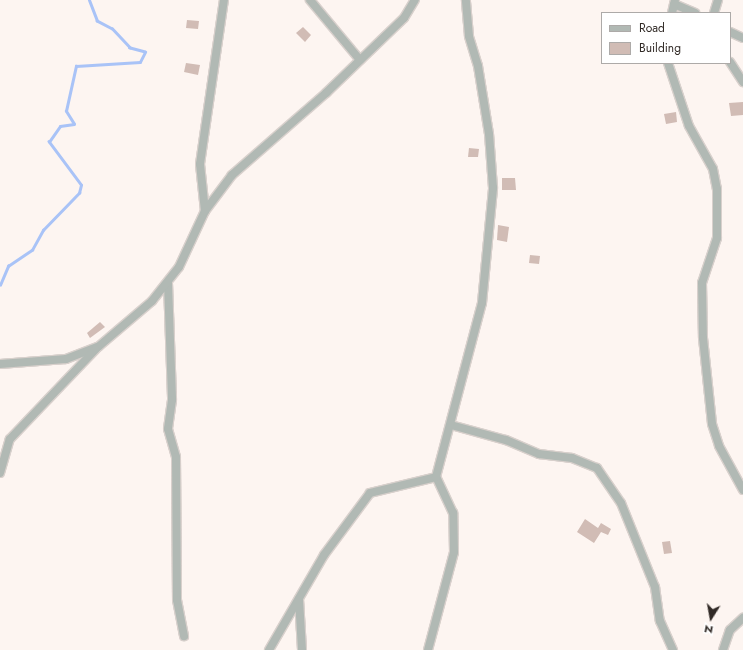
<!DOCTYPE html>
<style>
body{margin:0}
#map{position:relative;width:743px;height:650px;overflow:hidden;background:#fdf5f1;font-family:Jost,sans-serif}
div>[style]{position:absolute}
.stream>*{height:2.5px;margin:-1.25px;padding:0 1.25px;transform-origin:1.25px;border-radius:1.25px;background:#a9c3f7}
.building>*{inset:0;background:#d1bcb5}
.roads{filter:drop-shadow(1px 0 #d8d0cc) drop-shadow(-1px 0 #d8d0cc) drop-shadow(0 1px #d8d0cc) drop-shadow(0 -1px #d8d0cc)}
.minor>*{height:8px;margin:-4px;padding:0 4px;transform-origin:4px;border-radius:4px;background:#b1b9b4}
span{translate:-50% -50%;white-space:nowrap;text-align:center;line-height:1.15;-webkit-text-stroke:3px #fff;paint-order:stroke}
.legend{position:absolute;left:601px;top:12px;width:130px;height:52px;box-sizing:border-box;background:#fff;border:1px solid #adaaa8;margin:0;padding:5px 7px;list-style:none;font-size:12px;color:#312a26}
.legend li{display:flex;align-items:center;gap:8px;height:20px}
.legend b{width:20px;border:1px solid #adaaa8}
.north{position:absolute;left:691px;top:598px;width:40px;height:40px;-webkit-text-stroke:3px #fff;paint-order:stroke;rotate:191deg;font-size:11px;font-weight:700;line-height:16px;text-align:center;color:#312a26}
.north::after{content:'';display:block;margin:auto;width:14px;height:18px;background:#312a26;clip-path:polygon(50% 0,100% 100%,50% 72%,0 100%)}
</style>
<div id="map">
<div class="stream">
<i style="left:0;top:285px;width:21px;rotate:-67deg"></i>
<i style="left:8px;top:266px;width:29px;rotate:-34deg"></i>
<i style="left:32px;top:250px;width:23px;rotate:-61deg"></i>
<i style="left:43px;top:230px;width:52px;rotate:-45.8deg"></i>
<i style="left:79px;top:193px;width:8px;rotate:-76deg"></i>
<i style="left:81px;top:185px;width:54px;rotate:-126.7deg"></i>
<i style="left:49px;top:142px;width:19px;rotate:-55deg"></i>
<i style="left:60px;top:126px;width:14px;rotate:-8deg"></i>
<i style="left:74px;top:124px;width:15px;rotate:-122deg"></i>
<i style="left:66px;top:111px;width:46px;rotate:-77.5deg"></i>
<i style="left:76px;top:66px;width:64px;rotate:-3.6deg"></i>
<i style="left:140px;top:62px;width:11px;rotate:-63deg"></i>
<i style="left:145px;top:52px;width:16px;rotate:-165deg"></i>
<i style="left:130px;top:48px;width:26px;rotate:-133deg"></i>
<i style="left:112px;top:29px;width:17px;rotate:-152deg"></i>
<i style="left:97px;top:21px;width:22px;rotate:-111deg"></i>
</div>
<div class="building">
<i style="clip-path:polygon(187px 20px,199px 21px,198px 29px,186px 28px)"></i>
<i style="clip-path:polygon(303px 27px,311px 35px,305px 42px,296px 33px)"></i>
<i style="clip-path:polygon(186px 63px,200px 65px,198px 75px,184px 72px)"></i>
<i style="clip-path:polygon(743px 102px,743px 115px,731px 116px,729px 103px)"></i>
<i style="clip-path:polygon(676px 112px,677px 122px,666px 124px,664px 114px)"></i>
<i style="clip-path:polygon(469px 148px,479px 149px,478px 157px,468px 157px)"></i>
<i style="clip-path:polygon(502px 178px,515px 178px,516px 190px,502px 190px)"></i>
<i style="clip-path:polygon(498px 225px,509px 227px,507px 242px,497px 240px)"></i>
<i style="clip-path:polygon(530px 255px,540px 256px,539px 264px,529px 263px)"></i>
<i style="clip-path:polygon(100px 322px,105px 327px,90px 338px,87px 333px)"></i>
<i style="clip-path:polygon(585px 519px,598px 528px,601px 523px,611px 529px,608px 535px,601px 532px,594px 543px,577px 532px)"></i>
<i style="clip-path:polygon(670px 541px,672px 553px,664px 554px,662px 542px)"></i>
</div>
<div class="roads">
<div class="minor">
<i style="left:310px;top:0;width:78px;rotate:50.2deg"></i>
<i style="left:674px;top:4px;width:23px;rotate:23deg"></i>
<i style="left:672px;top:13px;width:13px;rotate:-77deg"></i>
<i style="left:714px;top:13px;width:14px;rotate:-73deg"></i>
<i style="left:730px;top:32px;width:14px;rotate:25deg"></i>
<i style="left:730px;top:62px;width:24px;rotate:57deg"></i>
<i style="left:668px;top:63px;width:66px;rotate:71.6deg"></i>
<i style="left:689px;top:126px;width:49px;rotate:60.8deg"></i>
<i style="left:713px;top:169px;width:20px;rotate:79deg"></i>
<i style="left:717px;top:189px;width:49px;rotate:90deg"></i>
<i style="left:717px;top:238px;width:47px;rotate:108.4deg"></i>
<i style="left:702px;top:283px;width:55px;rotate:89deg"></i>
<i style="left:703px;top:338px;width:86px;rotate:84deg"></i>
<i style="left:712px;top:424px;width:23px;rotate:72deg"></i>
<i style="left:719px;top:446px;width:50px;rotate:61.4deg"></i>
<i style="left:205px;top:211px;width:47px;rotate:-96.1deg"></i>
<i style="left:200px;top:164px;width:166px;rotate:-81.7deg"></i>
<i style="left:168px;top:283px;width:117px;rotate:88deg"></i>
<i style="left:172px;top:400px;width:29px;rotate:98deg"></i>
<i style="left:168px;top:429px;width:29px;rotate:74deg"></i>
<i style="left:176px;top:457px;width:143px;rotate:89.6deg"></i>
<i style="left:177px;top:600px;width:37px;rotate:79deg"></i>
<i style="left:0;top:364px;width:66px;rotate:-4.3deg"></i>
<i style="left:66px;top:359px;width:34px;rotate:-21deg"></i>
<i style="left:98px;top:347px;width:71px;rotate:-40.4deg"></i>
<i style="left:152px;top:301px;width:43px;rotate:-51.5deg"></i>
<i style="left:179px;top:267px;width:62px;rotate:-65.1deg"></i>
<i style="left:205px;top:211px;width:45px;rotate:-53.1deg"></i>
<i style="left:232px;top:175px;width:125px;rotate:-41.1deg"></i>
<i style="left:326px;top:93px;width:108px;rotate:-43.9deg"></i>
<i style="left:404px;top:18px;width:21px;rotate:-59deg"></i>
<i style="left:451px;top:425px;width:57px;rotate:15.3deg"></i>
<i style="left:506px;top:440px;width:36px;rotate:23deg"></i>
<i style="left:539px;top:454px;width:33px;rotate:7deg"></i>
<i style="left:572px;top:458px;width:27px;rotate:22deg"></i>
<i style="left:597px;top:468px;width:42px;rotate:55.6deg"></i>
<i style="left:621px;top:503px;width:91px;rotate:68deg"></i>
<i style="left:655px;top:587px;width:34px;rotate:82deg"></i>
<i style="left:660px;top:621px;width:32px;rotate:66deg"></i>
<i style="left:0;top:473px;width:35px;rotate:-74deg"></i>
<i style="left:10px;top:439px;width:124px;rotate:-46.3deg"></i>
<i style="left:299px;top:599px;width:51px;rotate:86.6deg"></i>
<i style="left:269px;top:650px;width:110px;rotate:-59.9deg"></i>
<i style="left:324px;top:555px;width:77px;rotate:-53.4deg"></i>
<i style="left:370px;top:493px;width:68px;rotate:-13.6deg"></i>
<i style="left:428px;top:650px;width:101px;rotate:-75.1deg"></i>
<i style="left:454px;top:552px;width:39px;rotate:-91deg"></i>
<i style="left:453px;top:513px;width:40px;rotate:-115deg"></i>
<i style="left:436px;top:477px;width:180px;rotate:-75.2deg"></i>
<i style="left:482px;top:303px;width:116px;rotate:-84.5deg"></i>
<i style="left:493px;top:188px;width:54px;rotate:-94.2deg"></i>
<i style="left:489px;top:134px;width:69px;rotate:-99.2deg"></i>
<i style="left:478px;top:66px;width:31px;rotate:-107deg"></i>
<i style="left:469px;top:36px;width:36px;rotate:-95deg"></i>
<i style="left:723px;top:650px;width:21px;rotate:-71deg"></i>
<i style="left:730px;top:630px;width:18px;rotate:-43deg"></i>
</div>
</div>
<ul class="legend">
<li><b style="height:5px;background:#b1b9b4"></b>Road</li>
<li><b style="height:11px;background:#d1bcb5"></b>Building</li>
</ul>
<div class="north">N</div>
</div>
